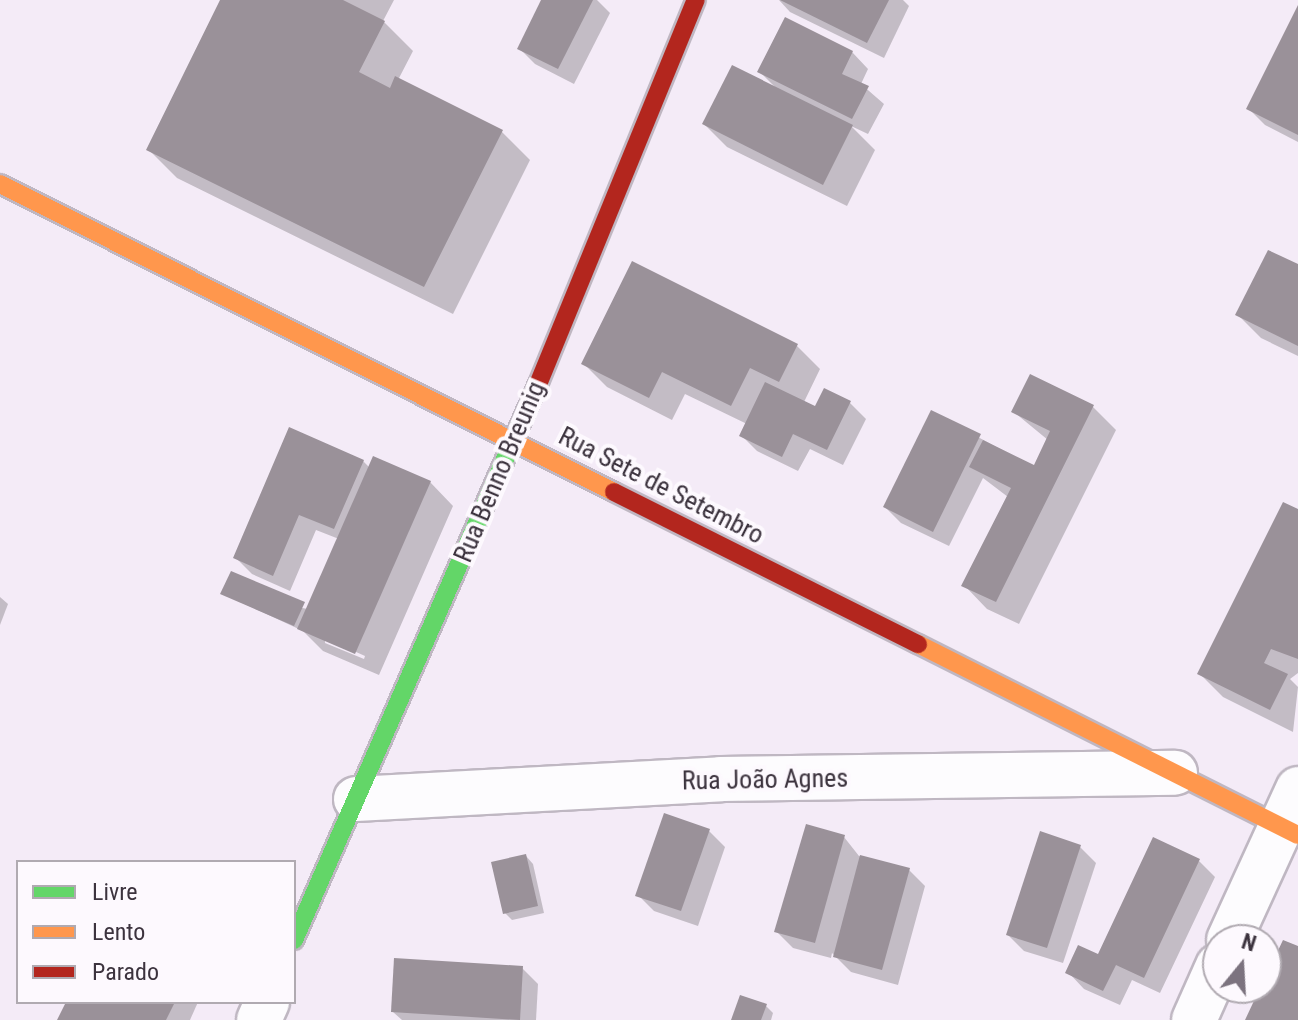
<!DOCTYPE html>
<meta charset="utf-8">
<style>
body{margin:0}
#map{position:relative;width:1298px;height:1020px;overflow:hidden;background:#f4ebf7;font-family:"Roboto Condensed",sans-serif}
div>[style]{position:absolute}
.shadow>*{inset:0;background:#0003}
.building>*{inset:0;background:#9a9199}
.roads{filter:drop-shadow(2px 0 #bfb7c2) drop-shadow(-2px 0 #bfb7c2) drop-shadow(0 2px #bfb7c2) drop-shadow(0 -2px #bfb7c2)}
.street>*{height:44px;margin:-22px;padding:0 22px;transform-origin:22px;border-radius:22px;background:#fdfcfe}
.fast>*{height:18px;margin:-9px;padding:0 9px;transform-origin:9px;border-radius:9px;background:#63d668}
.slow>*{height:18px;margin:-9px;padding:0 9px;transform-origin:9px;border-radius:9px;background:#ff974d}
.jam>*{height:18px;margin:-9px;padding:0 9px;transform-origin:9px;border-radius:9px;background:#b3261e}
span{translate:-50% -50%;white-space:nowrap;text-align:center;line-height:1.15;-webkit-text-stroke:8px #fdf9fe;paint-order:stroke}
.street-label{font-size:26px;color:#3c333e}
.legend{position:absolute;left:16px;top:860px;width:280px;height:144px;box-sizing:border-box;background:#fdf9fe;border:2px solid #b0aab1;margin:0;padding:10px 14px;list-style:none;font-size:24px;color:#3c333e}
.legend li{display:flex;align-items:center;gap:16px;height:40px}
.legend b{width:40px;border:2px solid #b0aab1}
.north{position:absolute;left:1202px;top:924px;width:80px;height:80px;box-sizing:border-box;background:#fdf9fe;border:2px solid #b0aab1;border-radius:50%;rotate:18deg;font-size:22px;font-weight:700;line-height:32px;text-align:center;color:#3c333e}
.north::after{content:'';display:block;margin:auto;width:28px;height:36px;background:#7c737f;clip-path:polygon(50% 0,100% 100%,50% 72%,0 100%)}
</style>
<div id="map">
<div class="shadow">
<i style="clip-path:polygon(222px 0,394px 0,383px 21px,413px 51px,398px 80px,501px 131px,530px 160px,453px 314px,177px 178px,148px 149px)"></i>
<i style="clip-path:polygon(543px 0,597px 0,610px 13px,574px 84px,535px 64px,519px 48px)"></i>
<i style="clip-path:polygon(779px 0,903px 0,909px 6px,884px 58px,790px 12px)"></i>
<i style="clip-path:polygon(1298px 9px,1298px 142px,1265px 125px,1249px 109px)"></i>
<i style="clip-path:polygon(852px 52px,868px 69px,861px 84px,884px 104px,868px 134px,851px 126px,875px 150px,847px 206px,727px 147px,704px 124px,776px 88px,760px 72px)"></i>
<i style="clip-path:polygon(633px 264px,797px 346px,820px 369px,804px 402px,816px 408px,850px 403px,866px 419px,843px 465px,810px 449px,798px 471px,757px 451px,741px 435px,747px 424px,685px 394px,672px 420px,607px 387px,584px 364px)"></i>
<i style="clip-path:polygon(1298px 267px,1298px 356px,1261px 338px,1238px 315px)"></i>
<i style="clip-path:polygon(1093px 407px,1116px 430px,1019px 624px,987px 609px,964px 585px,1008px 497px,983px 478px,949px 546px,901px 523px,885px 507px,932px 412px,1035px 468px,1048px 440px,1014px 412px)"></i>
<i style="clip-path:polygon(evenodd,363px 461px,370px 468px,430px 482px,453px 506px,379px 675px,323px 651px,303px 631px,223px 594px,308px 609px,339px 539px,316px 530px,290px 591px,252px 574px,236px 558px,363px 461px,325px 638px,365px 656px,364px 659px,325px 643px,325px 638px)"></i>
<i style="clip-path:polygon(1298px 512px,1298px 673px,1290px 679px,1298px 687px,1293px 732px,1223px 697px,1200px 674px)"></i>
<i style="clip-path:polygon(0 597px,8px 604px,0 625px)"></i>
<i style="clip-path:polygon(709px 831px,725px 847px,698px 926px,654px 911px,638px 895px)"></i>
<i style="clip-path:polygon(844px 837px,859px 856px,909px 870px,925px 886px,898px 985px,851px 972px,832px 953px,831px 958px,793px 948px,777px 932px)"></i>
<i style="clip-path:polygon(1080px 847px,1096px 863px,1063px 963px,1024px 951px,1008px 935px)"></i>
<i style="clip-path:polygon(526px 856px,533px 864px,544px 913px,512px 920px,505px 913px)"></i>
<i style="clip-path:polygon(1199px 861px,1215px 877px,1160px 993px,1132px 980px,1120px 1005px,1084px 989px,1068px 972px,1099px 957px)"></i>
<i style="clip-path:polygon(522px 968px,538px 984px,536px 1020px,402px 1020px,393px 1012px)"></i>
<i style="clip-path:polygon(69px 1002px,198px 1002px,190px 1020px,60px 1020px)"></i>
<i style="clip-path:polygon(766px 1006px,773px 1013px,771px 1020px,733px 1020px)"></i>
</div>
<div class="building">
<i style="clip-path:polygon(220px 0,343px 0,385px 21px,359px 72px,390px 88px,395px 76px,503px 130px,424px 287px,146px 150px)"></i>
<i style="clip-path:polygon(541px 0,593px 0,558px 69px,517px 49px)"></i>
<i style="clip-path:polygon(780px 0,889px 0,867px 43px)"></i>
<i style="clip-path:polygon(1298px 5px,1298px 135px,1246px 109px)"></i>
<i style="clip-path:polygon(785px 17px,853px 51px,842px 74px,869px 86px,852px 119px,757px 72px)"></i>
<i style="clip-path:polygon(732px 65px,853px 125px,823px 185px,702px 124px)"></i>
<i style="clip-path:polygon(1268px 250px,1298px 264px,1298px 346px,1235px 315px)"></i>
<i style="clip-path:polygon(632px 261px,798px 344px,779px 382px,750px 368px,731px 406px,662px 372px,649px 398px,581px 364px)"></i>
<i style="clip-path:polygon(1030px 374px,1094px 405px,996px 602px,961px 586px,1011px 488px,969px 467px,983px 440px,1034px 465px,1050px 431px,1011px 412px)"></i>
<i style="clip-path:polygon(765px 382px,815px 406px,824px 388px,851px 401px,827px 450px,793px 434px,782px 457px,739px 436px)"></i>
<i style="clip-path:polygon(931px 410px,981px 434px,933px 532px,883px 507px)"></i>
<i style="clip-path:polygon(289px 427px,364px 460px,334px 529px,299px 515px,273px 576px,233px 558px)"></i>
<i style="clip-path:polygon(373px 456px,431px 481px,355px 654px,297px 629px)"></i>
<i style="clip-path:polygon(1283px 502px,1298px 509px,1298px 659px,1271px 649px,1264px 663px,1288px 674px,1270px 710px,1197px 674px)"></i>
<i style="clip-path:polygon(231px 571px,305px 602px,294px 626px,220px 594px)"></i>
<i style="clip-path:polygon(664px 813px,710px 829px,681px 911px,635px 896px)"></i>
<i style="clip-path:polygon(806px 824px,845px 835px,815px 943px,774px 932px)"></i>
<i style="clip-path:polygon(1040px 831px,1081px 845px,1047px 948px,1006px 935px)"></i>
<i style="clip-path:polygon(1153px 837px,1200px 859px,1144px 978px,1116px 965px,1103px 991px,1065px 973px,1078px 945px,1098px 954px)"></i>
<i style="clip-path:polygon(526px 854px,538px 906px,503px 914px,491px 862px)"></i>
<i style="clip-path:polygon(860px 855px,910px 868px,882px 970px,833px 957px)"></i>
<i style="clip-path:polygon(1283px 940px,1298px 946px,1298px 1020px,1245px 1020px,1260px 988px,1266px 988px,1266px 976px)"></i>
<i style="clip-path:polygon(394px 958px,523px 966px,520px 1020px,391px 1012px)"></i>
<i style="clip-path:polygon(740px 995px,767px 1004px,761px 1020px,731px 1020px)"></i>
<i style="clip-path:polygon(66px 1002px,175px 1002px,166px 1020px,57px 1020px)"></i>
</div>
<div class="roads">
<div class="street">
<i style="left:356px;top:799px;width:366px;rotate:-3.1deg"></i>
<i style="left:721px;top:779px;width:454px;rotate:-0.8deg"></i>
<i style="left:1229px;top:940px;width:166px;rotate:-65.4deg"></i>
<i style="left:259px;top:1020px;width:20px;rotate:-66deg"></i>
<i style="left:1194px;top:1020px;width:59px;rotate:-66deg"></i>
</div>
<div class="fast">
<i style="left:294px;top:940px;width:609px;rotate:-66.3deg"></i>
</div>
<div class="slow">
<i style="left:0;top:184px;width:687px;rotate:26.64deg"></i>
<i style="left:918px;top:644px;width:425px;rotate:26.7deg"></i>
</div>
<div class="jam">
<i style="left:539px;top:382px;width:413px;rotate:-67.7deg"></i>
<i style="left:614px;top:492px;width:340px;rotate:26.6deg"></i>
</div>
</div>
<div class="street-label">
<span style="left:500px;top:472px;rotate:-67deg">Rua Benno Breunig</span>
<span style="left:661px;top:486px;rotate:27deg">Rua Sete de Setembro</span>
<span style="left:765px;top:780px;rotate:-1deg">Rua João Agnes</span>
</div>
<ul class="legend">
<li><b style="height:10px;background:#63d668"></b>Livre</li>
<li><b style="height:10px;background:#ff974d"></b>Lento</li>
<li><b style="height:10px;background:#b3261e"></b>Parado</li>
</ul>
<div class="north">N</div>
</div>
